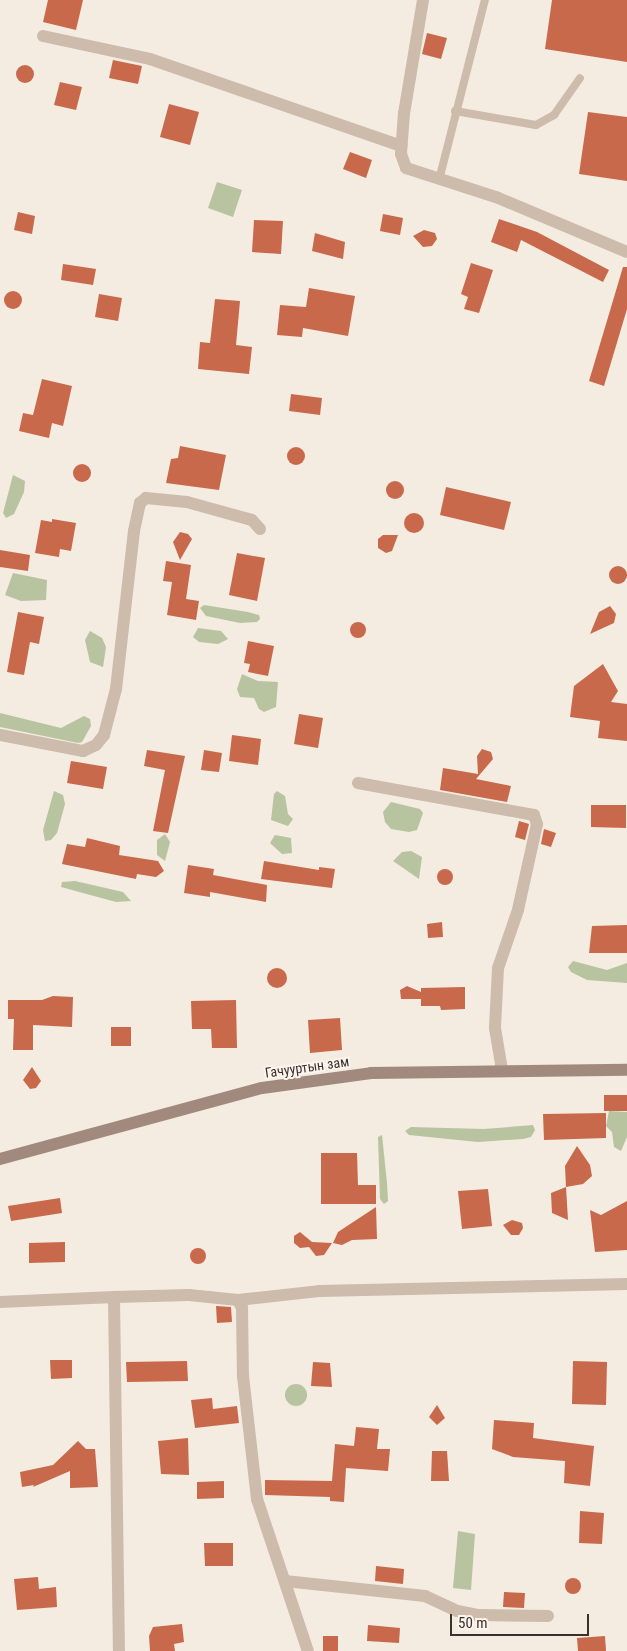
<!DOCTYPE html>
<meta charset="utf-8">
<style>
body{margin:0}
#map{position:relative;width:627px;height:1651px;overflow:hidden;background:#f4ebe1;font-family:"Roboto Condensed",sans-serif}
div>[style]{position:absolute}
.green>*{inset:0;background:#b8c4a0}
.round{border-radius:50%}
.building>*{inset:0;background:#c8694b}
.service>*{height:8px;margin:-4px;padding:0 4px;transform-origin:4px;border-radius:4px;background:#cdbbac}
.minor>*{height:12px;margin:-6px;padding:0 6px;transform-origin:6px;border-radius:6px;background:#cdbbac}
.secondary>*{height:12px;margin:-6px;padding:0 6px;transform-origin:6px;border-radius:6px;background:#a18a7d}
span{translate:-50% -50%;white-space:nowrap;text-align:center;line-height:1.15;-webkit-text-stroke:4px #fbf5ee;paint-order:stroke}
.street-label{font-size:14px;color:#3b302b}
.scale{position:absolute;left:450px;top:1614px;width:139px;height:22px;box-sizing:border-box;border:2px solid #3b302b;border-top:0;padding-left:6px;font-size:15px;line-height:18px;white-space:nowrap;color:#3b302b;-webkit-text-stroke:4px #fbf5ee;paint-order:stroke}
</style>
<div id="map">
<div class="green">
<i style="clip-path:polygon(217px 182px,242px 190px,233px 217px,208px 208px)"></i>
<i style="clip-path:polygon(13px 475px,25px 481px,24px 492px,14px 514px,6px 518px,3px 513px)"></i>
<i style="clip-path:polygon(13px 573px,47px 580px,46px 600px,21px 601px,5px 595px)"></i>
<i style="clip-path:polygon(204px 605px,248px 612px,259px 615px,260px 619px,257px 622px,240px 623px,206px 616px,200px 608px)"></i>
<i style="clip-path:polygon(198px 628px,221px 631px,228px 639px,218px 644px,199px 642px,193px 637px)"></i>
<i style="clip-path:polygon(90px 631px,102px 638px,106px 647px,103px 667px,90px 662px,85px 640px)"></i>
<i style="clip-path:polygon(242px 674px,258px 681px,278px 682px,276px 707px,264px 712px,259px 709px,254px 698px,240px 697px,237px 689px)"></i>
<i style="clip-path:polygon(0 713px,61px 728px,84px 716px,90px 719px,91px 726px,82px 742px,78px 743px,0 727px)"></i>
<i style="clip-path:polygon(54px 791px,63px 795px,65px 804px,57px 833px,51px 840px,45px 841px,43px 830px)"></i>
<i style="clip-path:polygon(277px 791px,285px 796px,288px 814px,293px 819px,288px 826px,271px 820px,274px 794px)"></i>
<i style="clip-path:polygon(391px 802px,420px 809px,423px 813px,417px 830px,409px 832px,391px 829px,385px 822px,383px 812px)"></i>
<i style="clip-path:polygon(165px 834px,170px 842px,165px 861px,157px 855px,157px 840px)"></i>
<i style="clip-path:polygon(275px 835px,291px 838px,292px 853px,282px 854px,270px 843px)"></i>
<i style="clip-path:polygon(411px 851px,422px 857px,419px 879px,393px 861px,402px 852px)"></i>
<i style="clip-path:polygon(75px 881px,123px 892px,131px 901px,116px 902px,61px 887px,62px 882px)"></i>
<i style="clip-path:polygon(573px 961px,607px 970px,627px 963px,627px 983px,587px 980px,571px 972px,568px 967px)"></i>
<i style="clip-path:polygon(609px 1111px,627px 1112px,627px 1137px,621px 1151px,614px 1147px,612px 1132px,606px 1126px)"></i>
<i style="clip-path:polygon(533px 1125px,535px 1130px,531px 1137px,523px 1139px,478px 1142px,409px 1135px,405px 1131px,411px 1127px,484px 1129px)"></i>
<i style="clip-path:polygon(382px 1135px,387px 1183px,388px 1201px,384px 1204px,380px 1199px,378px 1137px)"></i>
<i class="round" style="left:285px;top:1384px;width:22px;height:22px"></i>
<i style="clip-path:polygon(458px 1531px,475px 1534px,471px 1590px,453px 1588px)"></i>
</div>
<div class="building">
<i style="clip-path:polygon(48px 0,83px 0,76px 30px,43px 22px)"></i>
<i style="clip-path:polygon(552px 0,627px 0,627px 62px,545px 49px)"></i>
<i style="clip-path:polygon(427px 33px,447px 38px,441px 59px,422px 54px)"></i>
<i style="clip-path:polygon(113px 60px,142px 66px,138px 84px,109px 78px)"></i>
<i class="round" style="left:16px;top:65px;width:18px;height:18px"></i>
<i style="clip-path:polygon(60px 82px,82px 87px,76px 110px,54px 105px)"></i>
<i style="clip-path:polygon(169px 104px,199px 112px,190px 145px,160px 137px)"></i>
<i style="clip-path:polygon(588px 112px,627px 117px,627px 181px,579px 174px)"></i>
<i style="clip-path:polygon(350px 152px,372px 160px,366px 178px,343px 169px)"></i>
<i style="clip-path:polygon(18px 212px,35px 216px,32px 234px,14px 230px)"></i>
<i style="clip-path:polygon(383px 214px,403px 218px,400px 235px,380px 231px)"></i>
<i style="clip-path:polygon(499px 219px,537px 232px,609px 270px,603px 282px,521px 240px,517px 252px,491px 242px)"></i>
<i style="clip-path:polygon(254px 220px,283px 221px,281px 254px,252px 252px)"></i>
<i style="clip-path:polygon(424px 230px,435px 233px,437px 239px,432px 246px,423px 247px,413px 236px)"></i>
<i style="clip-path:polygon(315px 233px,345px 242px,343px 259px,312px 251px)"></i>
<i style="clip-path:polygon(471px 263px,493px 270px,479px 313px,464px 309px,468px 297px,461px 294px)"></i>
<i style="clip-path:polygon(63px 264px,96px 269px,93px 285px,61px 280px)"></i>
<i style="clip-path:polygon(623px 267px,627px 267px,627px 309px,604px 386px,589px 381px)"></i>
<i style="clip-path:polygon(309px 288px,355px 296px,348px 336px,303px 328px,302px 337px,277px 335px,280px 305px,306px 307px)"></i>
<i class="round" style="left:4px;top:291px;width:18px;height:18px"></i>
<i style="clip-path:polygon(99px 294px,122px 298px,118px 321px,95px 317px)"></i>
<i style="clip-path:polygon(215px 299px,240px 301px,236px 345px,252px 347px,249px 374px,198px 369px,200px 342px,210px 343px)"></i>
<i style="clip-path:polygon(42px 379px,72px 386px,63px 426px,52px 423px,49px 438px,19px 431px,23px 413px,33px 415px)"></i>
<i style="clip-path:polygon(291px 394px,322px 398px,320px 415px,289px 411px)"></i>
<i style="clip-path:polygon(180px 446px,226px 455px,219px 490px,166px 483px,171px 459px,178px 458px)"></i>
<i class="round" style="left:287px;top:447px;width:18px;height:18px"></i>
<i class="round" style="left:73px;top:464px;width:18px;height:18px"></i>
<i class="round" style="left:386px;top:481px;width:18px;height:18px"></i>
<i style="clip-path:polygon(446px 487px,511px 502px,504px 530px,440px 515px)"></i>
<i class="round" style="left:404px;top:513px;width:20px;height:20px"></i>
<i style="clip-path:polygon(52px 519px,76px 523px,71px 551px,60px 549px,59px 557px,35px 553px,41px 520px,52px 522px)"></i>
<i style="clip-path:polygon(180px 532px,188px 534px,192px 539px,180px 560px,173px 542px)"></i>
<i style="clip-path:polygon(383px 535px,398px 535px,392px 551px,386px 553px,378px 548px,378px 539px)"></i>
<i style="clip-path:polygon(0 550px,30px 555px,28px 571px,0 567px)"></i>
<i style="clip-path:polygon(237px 553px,265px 558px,257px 601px,229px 595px)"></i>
<i style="clip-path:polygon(166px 561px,191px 565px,186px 599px,199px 601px,196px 620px,167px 615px,172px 582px,163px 581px)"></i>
<i class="round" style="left:609px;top:566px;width:18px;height:18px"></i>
<i style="clip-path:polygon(610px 606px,616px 614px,614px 623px,590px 634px,599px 612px)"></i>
<i style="clip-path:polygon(18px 612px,44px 617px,39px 644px,30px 642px,24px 675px,7px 672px)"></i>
<i class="round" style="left:350px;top:622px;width:16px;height:16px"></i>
<i style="clip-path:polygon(248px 641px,274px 646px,268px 676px,248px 672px,250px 664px,244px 663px)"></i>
<i style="clip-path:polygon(603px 664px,618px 691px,611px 702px,627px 704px,627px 741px,598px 738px,600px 721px,570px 717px,574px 686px)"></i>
<i style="clip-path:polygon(299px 714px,323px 718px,318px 748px,294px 744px)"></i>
<i style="clip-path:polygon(232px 735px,261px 739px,258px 765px,229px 761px)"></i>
<i style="clip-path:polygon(482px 749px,491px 752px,493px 759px,476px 779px,511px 786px,507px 802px,440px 790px,443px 768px,478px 774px,477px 756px)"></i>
<i style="clip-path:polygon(147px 750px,185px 756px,168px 833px,153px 831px,165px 770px,144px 766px)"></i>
<i style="clip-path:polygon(204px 750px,222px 753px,219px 772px,201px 770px)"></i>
<i style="clip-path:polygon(71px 761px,107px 767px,103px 789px,67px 783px)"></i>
<i style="clip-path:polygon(591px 805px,626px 805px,626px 828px,591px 827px)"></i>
<i style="clip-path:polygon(519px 821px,529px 824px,525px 840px,515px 837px)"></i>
<i style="clip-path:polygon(544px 829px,556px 833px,551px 847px,541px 844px)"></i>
<i style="clip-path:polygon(87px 838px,120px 846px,119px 855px,158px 861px,164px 871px,156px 877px,137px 874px,136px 879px,62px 864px,67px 844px,85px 847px)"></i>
<i style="clip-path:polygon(264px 861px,319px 870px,319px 867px,335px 869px,332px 888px,261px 879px)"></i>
<i style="clip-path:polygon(188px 865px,214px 869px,213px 875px,267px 885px,266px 902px,210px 892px,210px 897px,184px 893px)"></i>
<i class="round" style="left:437px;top:869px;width:16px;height:16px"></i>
<i style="clip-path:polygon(442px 922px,443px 937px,428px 938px,427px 924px)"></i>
<i style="clip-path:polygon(627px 925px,627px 953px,589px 953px,592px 926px)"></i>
<i class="round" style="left:267px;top:968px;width:20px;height:20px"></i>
<i style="clip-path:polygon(407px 986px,421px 992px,421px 988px,465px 987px,465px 1009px,441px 1010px,440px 1006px,421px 1006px,421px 999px,401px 999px,400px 990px)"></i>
<i style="clip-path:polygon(53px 996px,73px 997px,72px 1027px,33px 1025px,33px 1050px,13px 1050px,14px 1019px,8px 1019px,8px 1000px,42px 1000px)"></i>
<i style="clip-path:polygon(236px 1000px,237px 1048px,212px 1048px,211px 1029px,192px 1029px,191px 1001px)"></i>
<i style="clip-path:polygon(340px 1018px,342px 1050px,310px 1053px,308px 1020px)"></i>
<i style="clip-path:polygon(111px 1027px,131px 1027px,131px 1046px,111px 1046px)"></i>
<i style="clip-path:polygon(32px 1067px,41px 1081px,36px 1088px,30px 1089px,23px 1080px)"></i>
<i style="clip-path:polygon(604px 1095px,627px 1095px,627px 1111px,604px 1111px)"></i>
<i style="clip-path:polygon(606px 1113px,606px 1138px,544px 1140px,543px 1114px)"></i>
<i style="clip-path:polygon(577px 1146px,590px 1165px,592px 1176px,583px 1184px,566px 1187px,565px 1166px)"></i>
<i style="clip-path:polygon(321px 1153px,357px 1153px,358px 1185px,376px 1185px,376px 1204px,321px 1204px)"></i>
<i style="clip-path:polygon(566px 1187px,568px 1220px,552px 1213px,551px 1193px)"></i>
<i style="clip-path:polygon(488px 1189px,492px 1226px,462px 1229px,458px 1191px)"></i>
<i style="clip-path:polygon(60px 1198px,62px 1213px,11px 1221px,8px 1206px)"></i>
<i style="clip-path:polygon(627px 1201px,627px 1250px,595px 1252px,590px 1210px,601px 1215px)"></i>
<i style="clip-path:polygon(376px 1207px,377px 1239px,352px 1240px,342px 1245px,333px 1243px,338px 1232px)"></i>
<i style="clip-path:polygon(512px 1220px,522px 1223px,523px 1228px,519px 1235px,511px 1235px,503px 1225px)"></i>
<i style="clip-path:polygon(300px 1232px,312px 1242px,332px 1243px,324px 1255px,316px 1256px,309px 1247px,300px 1248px,294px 1243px,294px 1236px)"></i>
<i style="clip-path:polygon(65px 1242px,65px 1262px,29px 1263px,29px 1243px)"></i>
<i class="round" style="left:190px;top:1248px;width:16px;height:16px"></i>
<i style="clip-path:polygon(216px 1306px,231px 1307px,232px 1322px,217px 1323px)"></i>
<i style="clip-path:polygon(50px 1360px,72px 1360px,72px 1378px,51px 1379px)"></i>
<i style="clip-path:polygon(187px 1361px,188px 1381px,127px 1382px,126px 1362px)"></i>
<i style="clip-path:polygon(573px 1361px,607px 1362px,606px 1405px,572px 1404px)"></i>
<i style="clip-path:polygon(313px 1362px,330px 1363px,332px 1387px,311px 1386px)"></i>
<i style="clip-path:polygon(212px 1398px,213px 1409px,237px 1406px,239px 1423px,195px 1428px,191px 1400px)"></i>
<i style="clip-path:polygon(437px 1405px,445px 1418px,437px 1425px,429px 1417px)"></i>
<i style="clip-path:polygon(494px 1420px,534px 1423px,533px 1438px,594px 1446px,590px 1486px,564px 1483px,565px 1461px,513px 1457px,492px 1449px)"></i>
<i style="clip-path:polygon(356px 1427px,379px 1429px,377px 1449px,390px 1449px,388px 1471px,346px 1468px,344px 1502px,330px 1501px,330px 1497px,265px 1495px,265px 1480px,332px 1481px,335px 1444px,354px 1446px)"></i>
<i style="clip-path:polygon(188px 1438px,189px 1475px,161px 1474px,158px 1441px)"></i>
<i style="clip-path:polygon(78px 1441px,86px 1449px,95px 1449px,98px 1487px,70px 1488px,70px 1471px,33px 1487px,34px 1485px,22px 1487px,20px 1472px,53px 1465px)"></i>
<i style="clip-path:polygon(432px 1451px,447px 1451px,449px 1481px,431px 1481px)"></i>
<i style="clip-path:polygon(224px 1481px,224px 1498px,197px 1499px,197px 1482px)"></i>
<i style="clip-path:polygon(580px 1511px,604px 1513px,602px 1544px,579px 1543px)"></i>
<i style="clip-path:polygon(204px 1543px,233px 1543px,233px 1566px,205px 1566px)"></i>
<i style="clip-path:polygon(376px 1566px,404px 1569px,403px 1584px,375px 1581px)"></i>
<i style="clip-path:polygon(38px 1577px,39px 1589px,56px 1587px,57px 1607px,17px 1610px,14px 1579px)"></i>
<i class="round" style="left:565px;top:1578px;width:16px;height:16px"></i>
<i style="clip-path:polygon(504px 1592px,525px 1593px,524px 1608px,503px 1607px)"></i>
<i style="clip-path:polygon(182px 1624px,184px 1642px,174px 1644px,175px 1651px,150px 1651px,149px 1636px,153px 1627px)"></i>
<i style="clip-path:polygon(368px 1625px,400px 1628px,399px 1643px,367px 1641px)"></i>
<i style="clip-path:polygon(323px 1636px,338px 1636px,338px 1651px,323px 1651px)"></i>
<i style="clip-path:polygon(605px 1636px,606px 1651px,578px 1651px,577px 1638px)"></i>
</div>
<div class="service">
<i style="left:455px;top:111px;width:82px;rotate:9.8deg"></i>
<i style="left:536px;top:125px;width:21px;rotate:-29deg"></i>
<i style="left:554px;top:115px;width:45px;rotate:-54.9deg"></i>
<i style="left:439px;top:180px;width:186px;rotate:-75.7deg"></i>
</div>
<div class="minor">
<i style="left:423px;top:0;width:115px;rotate:99.5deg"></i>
<i style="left:404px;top:113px;width:41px;rotate:94.2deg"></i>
<i style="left:401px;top:154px;width:15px;rotate:70deg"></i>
<i style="left:406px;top:168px;width:95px;rotate:17.9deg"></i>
<i style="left:496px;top:197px;width:142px;rotate:22.8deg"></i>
<i style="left:43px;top:36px;width:109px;rotate:12.1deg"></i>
<i style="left:150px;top:59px;width:266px;rotate:19.1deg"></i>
<i style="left:0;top:735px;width:85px;rotate:10.9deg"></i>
<i style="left:83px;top:751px;width:14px;rotate:-25deg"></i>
<i style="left:96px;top:745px;width:13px;rotate:-51deg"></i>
<i style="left:104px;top:735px;width:48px;rotate:-75.4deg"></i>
<i style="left:116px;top:689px;width:159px;rotate:-83.5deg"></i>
<i style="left:134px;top:531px;width:29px;rotate:-78deg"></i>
<i style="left:140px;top:503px;width:8px;rotate:-40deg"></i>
<i style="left:146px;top:498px;width:41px;rotate:5.6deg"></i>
<i style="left:187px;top:502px;width:67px;rotate:15.5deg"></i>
<i style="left:252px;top:520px;width:12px;rotate:48deg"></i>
<i style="left:358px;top:783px;width:179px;rotate:10.3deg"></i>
<i style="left:534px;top:815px;width:9px;rotate:72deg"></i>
<i style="left:537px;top:824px;width:88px;rotate:102.5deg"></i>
<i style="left:518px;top:910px;width:61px;rotate:109deg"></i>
<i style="left:498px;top:968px;width:60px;rotate:92.9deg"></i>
<i style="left:495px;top:1028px;width:43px;rotate:80.5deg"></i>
<i style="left:114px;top:1297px;width:75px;rotate:-1.5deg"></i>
<i style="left:189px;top:1295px;width:49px;rotate:5.8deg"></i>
<i style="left:238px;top:1300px;width:9px;rotate:63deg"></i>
<i style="left:242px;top:1308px;width:68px;rotate:89.2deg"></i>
<i style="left:243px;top:1376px;width:124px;rotate:83.5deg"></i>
<i style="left:257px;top:1499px;width:160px;rotate:71.5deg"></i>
<i style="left:238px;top:1300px;width:81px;rotate:-6.3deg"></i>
<i style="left:319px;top:1291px;width:308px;rotate:-1.3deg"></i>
<i style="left:0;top:1302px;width:114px;rotate:-2.5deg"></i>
<i style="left:114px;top:1297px;width:354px;rotate:89.2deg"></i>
<i style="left:285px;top:1581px;width:141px;rotate:6.1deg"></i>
<i style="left:425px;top:1596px;width:35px;rotate:25deg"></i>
<i style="left:457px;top:1611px;width:21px;rotate:11deg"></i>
<i style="left:478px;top:1615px;width:70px;rotate:0.8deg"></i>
</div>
<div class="secondary">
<i style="left:0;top:1159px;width:271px;rotate:-15.2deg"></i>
<i style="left:262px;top:1088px;width:110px;rotate:-7.8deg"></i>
<i style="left:371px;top:1073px;width:256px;rotate:-0.7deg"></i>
</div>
<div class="street-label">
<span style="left:307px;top:1067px;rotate:-8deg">Гачууртын зам</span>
</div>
<div class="scale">50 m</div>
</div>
